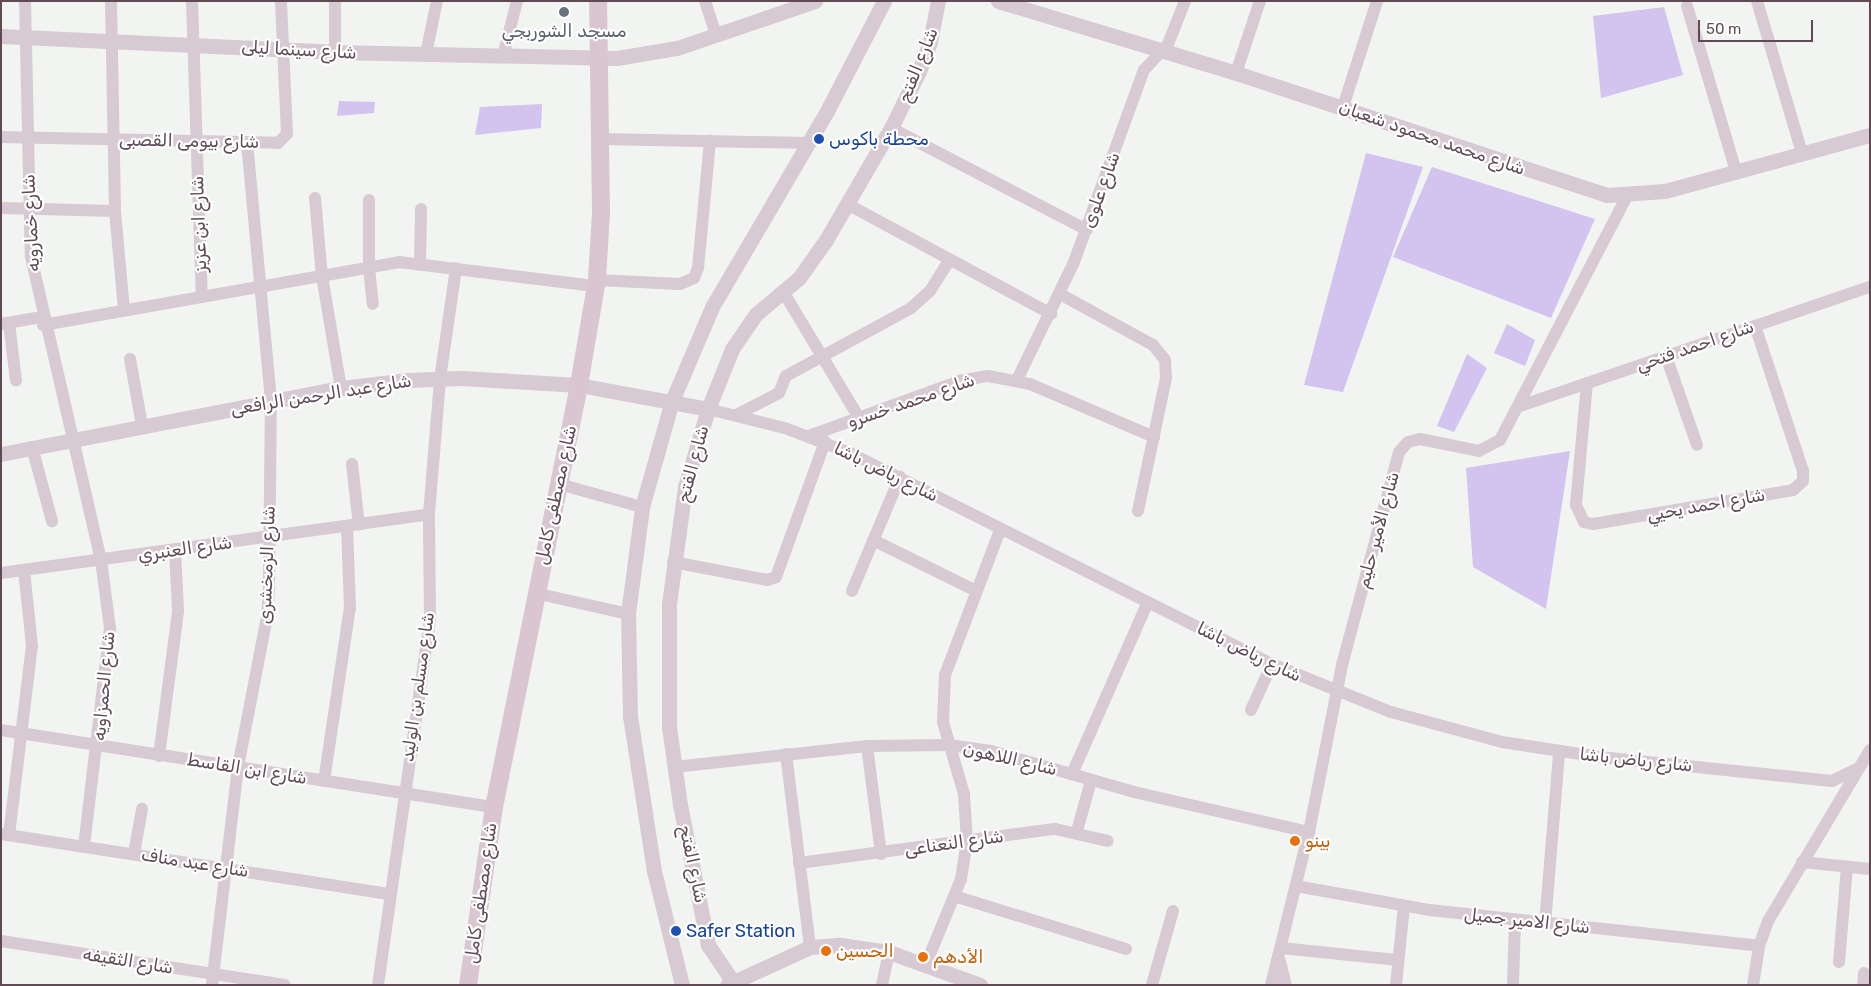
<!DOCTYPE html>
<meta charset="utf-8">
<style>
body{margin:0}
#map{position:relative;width:1871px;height:986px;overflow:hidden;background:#f2f4f2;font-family:Rubik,Cairo,sans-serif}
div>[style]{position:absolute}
.green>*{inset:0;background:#d2c4ef}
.minor>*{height:12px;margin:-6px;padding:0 6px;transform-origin:6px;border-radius:6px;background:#d8cad2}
.tertiary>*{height:15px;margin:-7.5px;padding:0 7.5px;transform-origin:7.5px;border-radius:7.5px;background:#d8cad2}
.secondary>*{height:18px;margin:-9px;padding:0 9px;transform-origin:9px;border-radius:9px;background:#dac6d0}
.dots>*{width:14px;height:14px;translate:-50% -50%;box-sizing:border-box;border:2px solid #fff;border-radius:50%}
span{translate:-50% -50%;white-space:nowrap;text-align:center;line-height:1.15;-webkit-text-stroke:4.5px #fff;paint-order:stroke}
.worship-label{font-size:18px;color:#5b616d}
.street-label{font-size:18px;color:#5f4a56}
.transit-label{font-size:18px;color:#164399}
.left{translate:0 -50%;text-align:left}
.food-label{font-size:18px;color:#c56008}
.frame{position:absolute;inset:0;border:2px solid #5f4a56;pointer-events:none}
.scale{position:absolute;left:1698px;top:20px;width:115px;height:22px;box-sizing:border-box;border:2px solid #5f4a56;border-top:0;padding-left:6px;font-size:15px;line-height:18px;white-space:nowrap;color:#5f4a56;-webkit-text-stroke:4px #fff;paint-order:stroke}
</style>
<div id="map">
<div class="green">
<i style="clip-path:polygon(1664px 7px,1683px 75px,1601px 98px,1593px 16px)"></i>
<i style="clip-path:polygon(339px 101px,375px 102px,374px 113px,337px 116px)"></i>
<i style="clip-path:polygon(542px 104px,541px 128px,475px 135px,480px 107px)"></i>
<i style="clip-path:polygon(1366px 153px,1423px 167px,1343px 392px,1304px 385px)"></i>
<i style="clip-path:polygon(1432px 167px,1595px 219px,1551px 318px,1393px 257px)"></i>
<i style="clip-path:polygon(1507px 324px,1535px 340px,1525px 366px,1494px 353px)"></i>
<i style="clip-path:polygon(1467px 354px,1487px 368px,1454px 432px,1437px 426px)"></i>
<i style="clip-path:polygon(1570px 451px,1546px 609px,1473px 567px,1466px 468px)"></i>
</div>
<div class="minor">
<i style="left:25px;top:1px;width:256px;rotate:88.7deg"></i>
<i style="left:31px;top:257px;width:311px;rotate:77deg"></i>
<i style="left:101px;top:560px;width:69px;rotate:82.5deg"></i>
<i style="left:110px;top:628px;width:220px;rotate:96.8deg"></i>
<i style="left:111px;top:1px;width:210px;rotate:88.9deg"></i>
<i style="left:115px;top:211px;width:99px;rotate:84.8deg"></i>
<i style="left:192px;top:1px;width:296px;rotate:88.1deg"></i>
<i style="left:335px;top:1px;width:51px;rotate:90deg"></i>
<i style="left:705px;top:1px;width:36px;rotate:72deg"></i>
<i style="left:1757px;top:1px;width:159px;rotate:73.5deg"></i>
<i style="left:1687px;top:6px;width:172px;rotate:73.5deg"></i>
<i style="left:426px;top:54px;width:54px;rotate:-78.3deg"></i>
<i style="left:503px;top:56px;width:57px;rotate:-75.7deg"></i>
<i style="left:1236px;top:73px;width:76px;rotate:-71.6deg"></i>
<i style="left:1343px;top:107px;width:111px;rotate:-72.2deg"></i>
<i style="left:891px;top:128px;width:221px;rotate:27.5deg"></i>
<i style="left:1px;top:137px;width:277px;rotate:1.2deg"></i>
<i style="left:278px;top:143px;width:13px;rotate:-45deg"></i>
<i style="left:287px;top:134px;width:133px;rotate:-92.6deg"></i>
<i style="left:600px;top:139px;width:208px;rotate:1.1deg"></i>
<i style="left:315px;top:198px;width:78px;rotate:84.9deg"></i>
<i style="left:322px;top:276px;width:114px;rotate:80.4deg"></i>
<i style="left:369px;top:200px;width:68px;rotate:90deg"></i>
<i style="left:369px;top:268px;width:36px;rotate:84deg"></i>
<i style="left:847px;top:204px;width:232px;rotate:28.3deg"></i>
<i style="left:1px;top:208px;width:114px;rotate:1.5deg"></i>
<i style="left:420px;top:263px;width:54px;rotate:-88.9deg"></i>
<i style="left:597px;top:280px;width:83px;rotate:2.8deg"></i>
<i style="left:680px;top:284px;width:15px;rotate:-23deg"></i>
<i style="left:694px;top:278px;width:11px;rotate:-68deg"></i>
<i style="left:698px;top:268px;width:128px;rotate:-84.6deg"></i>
<i style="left:784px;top:293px;width:146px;rotate:59deg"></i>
<i style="left:1060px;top:294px;width:106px;rotate:28.7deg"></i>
<i style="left:1153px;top:345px;width:19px;rotate:51deg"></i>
<i style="left:1165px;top:360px;width:18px;rotate:87deg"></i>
<i style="left:1166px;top:378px;width:136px;rotate:101.9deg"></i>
<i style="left:9px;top:323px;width:58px;rotate:83.1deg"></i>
<i style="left:1px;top:324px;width:42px;rotate:-9.7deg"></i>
<i style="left:43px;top:325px;width:362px;rotate:-10deg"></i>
<i style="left:399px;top:262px;width:197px;rotate:7deg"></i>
<i style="left:1666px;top:356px;width:94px;rotate:70.8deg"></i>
<i style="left:130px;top:359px;width:67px;rotate:79.7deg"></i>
<i style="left:1017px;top:380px;width:131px;rotate:-64.2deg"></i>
<i style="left:1074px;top:262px;width:204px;rotate:-70deg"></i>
<i style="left:1144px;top:70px;width:35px;rotate:-47deg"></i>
<i style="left:1168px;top:44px;width:46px;rotate:-68.4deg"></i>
<i style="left:1587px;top:383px;width:122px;rotate:95.2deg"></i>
<i style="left:1576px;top:505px;width:19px;rotate:65deg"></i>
<i style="left:1584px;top:522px;width:9px;rotate:13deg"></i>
<i style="left:1593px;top:524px;width:203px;rotate:-9.6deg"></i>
<i style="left:1793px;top:490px;width:13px;rotate:-42deg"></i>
<i style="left:1803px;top:481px;width:10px;rotate:-90deg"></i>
<i style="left:1803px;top:471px;width:153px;rotate:-108.3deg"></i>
<i style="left:1520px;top:406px;width:370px;rotate:-18.8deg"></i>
<i style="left:708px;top:409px;width:79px;rotate:13.9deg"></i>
<i style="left:785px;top:428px;width:70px;rotate:21deg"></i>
<i style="left:850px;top:453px;width:472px;rotate:26.6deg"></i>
<i style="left:1272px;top:664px;width:128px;rotate:22deg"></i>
<i style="left:1391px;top:712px;width:115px;rotate:15.1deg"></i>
<i style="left:1502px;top:742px;width:99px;rotate:8.7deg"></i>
<i style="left:1600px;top:757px;width:233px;rotate:5.9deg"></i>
<i style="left:1832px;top:781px;width:30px;rotate:-26deg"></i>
<i style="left:736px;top:415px;width:48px;rotate:-27.1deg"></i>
<i style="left:779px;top:393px;width:18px;rotate:-68deg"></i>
<i style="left:786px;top:376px;width:142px;rotate:-28.5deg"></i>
<i style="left:911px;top:308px;width:25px;rotate:-42deg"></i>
<i style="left:930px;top:291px;width:36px;rotate:-58deg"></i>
<i style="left:809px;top:436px;width:160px;rotate:-20.1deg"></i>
<i style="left:959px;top:381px;width:29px;rotate:-10deg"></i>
<i style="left:988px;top:376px;width:43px;rotate:10.8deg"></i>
<i style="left:1030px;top:384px;width:135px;rotate:23.1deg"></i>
<i style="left:32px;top:447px;width:77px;rotate:74.9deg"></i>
<i style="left:352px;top:464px;width:61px;rotate:83.5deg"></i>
<i style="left:559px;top:484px;width:86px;rotate:15.5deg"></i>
<i style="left:873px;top:540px;width:115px;rotate:26.3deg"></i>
<i style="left:673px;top:562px;width:96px;rotate:10.8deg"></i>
<i style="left:767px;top:580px;width:9px;rotate:-18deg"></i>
<i style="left:776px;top:577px;width:144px;rotate:-70.1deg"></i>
<i style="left:1px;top:573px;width:432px;rotate:-7.8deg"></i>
<i style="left:852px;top:591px;width:124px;rotate:-67.2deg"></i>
<i style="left:535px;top:593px;width:95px;rotate:12.7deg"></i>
<i style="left:1251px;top:710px;width:51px;rotate:-65.5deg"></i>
<i style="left:1px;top:730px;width:499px;rotate:8.9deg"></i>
<i style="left:867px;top:746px;width:109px;rotate:82.6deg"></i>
<i style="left:786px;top:754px;width:194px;rotate:82.9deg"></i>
<i style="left:159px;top:756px;width:146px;rotate:-82.5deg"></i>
<i style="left:178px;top:611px;width:61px;rotate:-92.8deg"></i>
<i style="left:674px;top:767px;width:194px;rotate:-6.2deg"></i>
<i style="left:867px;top:746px;width:82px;rotate:-0.7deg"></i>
<i style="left:949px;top:745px;width:42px;rotate:8.1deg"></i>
<i style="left:991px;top:751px;width:149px;rotate:16deg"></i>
<i style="left:1134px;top:792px;width:180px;rotate:12.9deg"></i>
<i style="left:1072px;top:774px;width:188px;rotate:-66.2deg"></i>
<i style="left:324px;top:781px;width:175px;rotate:-81.5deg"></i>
<i style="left:350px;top:608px;width:80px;rotate:-92.1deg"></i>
<i style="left:1077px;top:831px;width:52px;rotate:-74.4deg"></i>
<i style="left:1px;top:834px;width:394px;rotate:8.8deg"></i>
<i style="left:9px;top:835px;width:190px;rotate:-83.1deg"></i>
<i style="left:32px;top:646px;width:76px;rotate:-96deg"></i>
<i style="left:134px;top:854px;width:46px;rotate:-79.9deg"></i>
<i style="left:1802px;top:862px;width:68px;rotate:5.9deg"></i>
<i style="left:799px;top:863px;width:258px;rotate:-7.6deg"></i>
<i style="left:1055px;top:829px;width:54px;rotate:12.8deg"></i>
<i style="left:1296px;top:886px;width:136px;rotate:10.2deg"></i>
<i style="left:1430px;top:910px;width:331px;rotate:6.2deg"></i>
<i style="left:954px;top:896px;width:180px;rotate:17.1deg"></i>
<i style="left:1545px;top:924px;width:173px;rotate:-85.3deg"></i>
<i style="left:1px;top:941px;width:287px;rotate:8.8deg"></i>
<i style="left:1281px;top:948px;width:118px;rotate:5.9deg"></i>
<i style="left:1839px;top:962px;width:95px;rotate:-85.2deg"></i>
<i style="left:926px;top:964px;width:92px;rotate:-67.6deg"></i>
<i style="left:961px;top:879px;width:37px;rotate:-81deg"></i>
<i style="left:967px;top:842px;width:48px;rotate:-93.6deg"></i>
<i style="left:964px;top:794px;width:75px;rotate:-106.3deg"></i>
<i style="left:943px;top:722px;width:47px;rotate:-87.6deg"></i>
<i style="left:945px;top:675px;width:155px;rotate:-69.2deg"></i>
<i style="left:212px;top:985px;width:220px;rotate:-83.2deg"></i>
<i style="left:238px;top:767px;width:153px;rotate:-79.1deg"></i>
<i style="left:267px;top:617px;width:31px;rotate:-86deg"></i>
<i style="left:269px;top:586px;width:185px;rotate:-89.4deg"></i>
<i style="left:271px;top:401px;width:260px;rotate:-95.3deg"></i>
<i style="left:378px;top:985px;width:371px;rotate:-81.9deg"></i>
<i style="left:430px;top:618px;width:104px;rotate:-90.6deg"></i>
<i style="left:429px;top:514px;width:135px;rotate:-85.3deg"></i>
<i style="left:440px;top:379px;width:112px;rotate:-81.8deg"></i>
<i style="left:882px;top:985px;width:34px;rotate:-78deg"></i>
<i style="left:1152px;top:985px;width:77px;rotate:-74.2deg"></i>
<i style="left:1271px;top:985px;width:158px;rotate:-76.1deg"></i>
<i style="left:1309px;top:832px;width:170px;rotate:-78.8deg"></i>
<i style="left:1342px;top:665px;width:220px;rotate:-75deg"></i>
<i style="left:1399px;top:452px;width:13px;rotate:-48deg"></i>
<i style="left:1408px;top:442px;width:12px;rotate:-14deg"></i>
<i style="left:1420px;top:439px;width:60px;rotate:11.5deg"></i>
<i style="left:1479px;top:451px;width:24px;rotate:-28deg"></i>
<i style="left:1500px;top:440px;width:275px;rotate:-62.5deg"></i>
<i style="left:1396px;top:985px;width:79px;rotate:-84.2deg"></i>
<i style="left:1513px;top:985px;width:64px;rotate:-88.2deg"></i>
<i style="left:1753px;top:985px;width:39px;rotate:-81deg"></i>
<i style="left:1759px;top:946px;width:27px;rotate:-70deg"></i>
<i style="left:1768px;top:921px;width:199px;rotate:-59.2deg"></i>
<i style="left:1863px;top:985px;width:12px;rotate:-85deg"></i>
</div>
<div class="tertiary">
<i style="left:998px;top:1px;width:249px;rotate:16.8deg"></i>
<i style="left:1236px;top:73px;width:391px;rotate:18.2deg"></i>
<i style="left:1607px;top:195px;width:58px;rotate:-3.9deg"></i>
<i style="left:1665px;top:191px;width:213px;rotate:-15.3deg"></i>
<i style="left:1px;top:36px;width:334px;rotate:2.7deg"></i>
<i style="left:335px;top:52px;width:282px;rotate:1.2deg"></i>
<i style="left:617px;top:58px;width:61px;rotate:-9.5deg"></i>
<i style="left:677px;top:48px;width:146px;rotate:-18.8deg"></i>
<i style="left:1px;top:454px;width:346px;rotate:-11deg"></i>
<i style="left:341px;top:388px;width:67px;rotate:-6.8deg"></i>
<i style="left:408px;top:380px;width:53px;rotate:-2.2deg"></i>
<i style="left:461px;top:378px;width:118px;rotate:3.4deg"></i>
<i style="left:579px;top:385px;width:131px;rotate:10.5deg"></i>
<i style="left:1278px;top:961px;width:25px;rotate:76deg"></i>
<i style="left:733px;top:982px;width:45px;rotate:-124deg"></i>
<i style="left:708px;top:945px;width:143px;rotate:-101.3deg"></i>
<i style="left:680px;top:805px;width:79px;rotate:-98deg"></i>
<i style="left:669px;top:727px;width:123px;rotate:-90deg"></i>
<i style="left:669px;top:604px;width:118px;rotate:-82.2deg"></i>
<i style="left:685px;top:487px;width:81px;rotate:-73.6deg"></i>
<i style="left:708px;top:409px;width:65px;rotate:-68.2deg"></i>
<i style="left:732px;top:349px;width:42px;rotate:-55.6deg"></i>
<i style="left:756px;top:314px;width:56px;rotate:-39.9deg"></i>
<i style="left:799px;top:278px;width:47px;rotate:-54.6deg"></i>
<i style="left:826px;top:240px;width:129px;rotate:-59.9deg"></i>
<i style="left:891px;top:128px;width:64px;rotate:-63.8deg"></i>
<i style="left:919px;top:71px;width:31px;rotate:-69deg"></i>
<i style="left:930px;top:42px;width:42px;rotate:-79deg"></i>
<i style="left:682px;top:985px;width:117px;rotate:-103.8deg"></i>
<i style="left:654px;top:871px;width:157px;rotate:-98.8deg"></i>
<i style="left:630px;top:716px;width:102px;rotate:-91.1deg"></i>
<i style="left:628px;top:614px;width:108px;rotate:-82.5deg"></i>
<i style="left:642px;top:507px;width:110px;rotate:-74.2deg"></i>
<i style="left:672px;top:401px;width:102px;rotate:-66.9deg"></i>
<i style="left:712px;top:307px;width:227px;rotate:-59.6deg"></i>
<i style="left:827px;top:111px;width:124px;rotate:-62.6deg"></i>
<i style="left:727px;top:985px;width:91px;rotate:-24.6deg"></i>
<i style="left:810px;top:947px;width:31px;rotate:-4deg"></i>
<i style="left:841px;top:945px;width:49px;rotate:8.3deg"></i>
<i style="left:889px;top:952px;width:97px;rotate:19.9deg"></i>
</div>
<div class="secondary">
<i style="left:468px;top:985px;width:180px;rotate:-81.7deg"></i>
<i style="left:494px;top:807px;width:430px;rotate:-78.6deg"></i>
<i style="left:579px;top:385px;width:107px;rotate:-80.3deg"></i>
<i style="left:597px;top:280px;width:68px;rotate:-86.6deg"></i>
<i style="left:601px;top:212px;width:211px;rotate:-90.8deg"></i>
</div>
<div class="dots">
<i style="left:564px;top:12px;background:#6b7280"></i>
<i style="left:819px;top:139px;background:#1a4fb4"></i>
<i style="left:1295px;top:841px;background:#e8710a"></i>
<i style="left:676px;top:931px;background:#1a4fb4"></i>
<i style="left:826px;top:951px;background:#e8710a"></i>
<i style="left:923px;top:957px;background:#e8710a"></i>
</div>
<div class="worship-label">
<span style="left:564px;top:31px">مسجد الشوربجي</span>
</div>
<div class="street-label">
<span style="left:299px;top:50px;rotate:3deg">شارع سينما ليلى</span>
<span style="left:918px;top:65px;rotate:-68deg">شارع الفتح</span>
<span style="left:1432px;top:138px;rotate:19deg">شارع محمد محمود شعبان</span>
<span style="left:189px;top:141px;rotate:1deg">شارع بيومى القصبى</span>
<span style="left:1101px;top:190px;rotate:-70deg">شارع علوى</span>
<span style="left:31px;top:223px;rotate:-93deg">شارع خمارويه</span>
<span style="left:199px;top:224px;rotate:-92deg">شارع ابن عزيز</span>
<span style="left:1695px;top:346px;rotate:-19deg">شارع احمد فتحي</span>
<span style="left:321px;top:395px;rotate:-9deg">شارع عبد الرحمن الرافعى</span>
<span style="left:911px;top:401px;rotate:-19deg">شارع محمد خسرو</span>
<span style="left:693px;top:464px;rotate:-75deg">شارع الفتح</span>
<span style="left:886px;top:472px;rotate:26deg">شارع رياض باشا</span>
<span style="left:556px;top:495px;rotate:-78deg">شارع مصطفى كامل</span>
<span style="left:1706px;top:505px;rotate:-10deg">شارع احمد يحيي</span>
<span style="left:1378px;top:530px;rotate:-75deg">شارع الأمير حليم</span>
<span style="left:185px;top:549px;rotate:-8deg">شارع العنبري</span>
<span style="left:267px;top:565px;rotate:-88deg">شارع الزمخشرى</span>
<span style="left:1249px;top:652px;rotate:26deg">شارع رياض باشا</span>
<span style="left:104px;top:686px;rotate:-85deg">شارع الحمزاويه</span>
<span style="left:418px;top:687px;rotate:-82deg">شارع مسلم بن الوليد</span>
<span style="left:1010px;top:759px;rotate:13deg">شارع اللاهون</span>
<span style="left:1636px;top:760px;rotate:6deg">شارع رياض باشا</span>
<span style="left:247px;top:769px;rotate:9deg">شارع ابن القاسط</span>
<span style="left:954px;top:843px;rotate:-8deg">شارع النعناعى</span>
<span style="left:195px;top:863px;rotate:9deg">شارع عبد مناف</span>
<span style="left:693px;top:864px;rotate:78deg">شارع الفتح</span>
<span style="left:481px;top:893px;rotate:-82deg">شارع مصطفى كامل</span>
<span style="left:1527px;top:921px;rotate:6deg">شارع الامير جميل</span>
<span style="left:128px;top:961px;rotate:9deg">شارع الثقيفه</span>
</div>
<div class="transit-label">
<span class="left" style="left:829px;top:139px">محطة باكوس</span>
<span class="left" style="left:686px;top:931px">Safer Station</span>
</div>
<div class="food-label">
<span class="left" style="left:1305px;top:841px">بينو</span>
<span class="left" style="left:836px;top:951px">الحسين</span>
<span class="left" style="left:933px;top:957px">الأدهم</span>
</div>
<div class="frame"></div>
<div class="scale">50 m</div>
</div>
